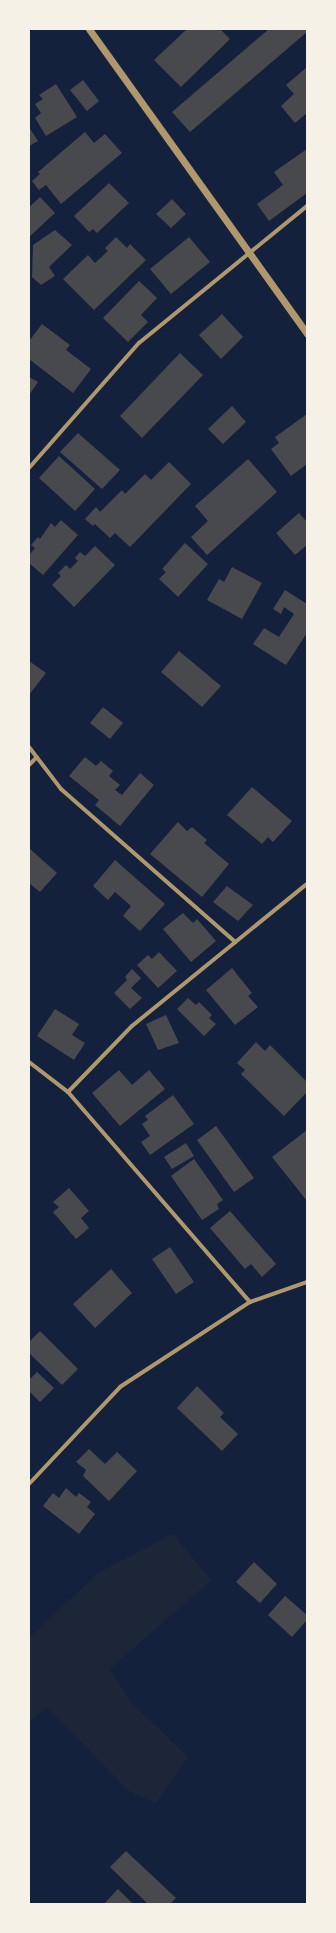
<!DOCTYPE html>
<style>
body{margin:0}
#map{position:relative;width:336px;height:1933px;overflow:hidden;background:#14213d;font-family:Lora,serif}
div>[style]{position:absolute}
.green>*{inset:0;background:#1d2539}
.building>*{inset:0;background:#48494c}
.minor>*{height:4px;margin:-2px;padding:0 2px;transform-origin:2px;border-radius:2px;background:#b1986c}
.tertiary>*{height:7px;margin:-3.5px;padding:0 3.5px;transform-origin:3.5px;border-radius:3.5px;background:#b1986c}
span{translate:-50% -50%;white-space:nowrap;text-align:center;line-height:1.15;-webkit-text-stroke:3px #f6f1e7;paint-order:stroke}
.frame{position:absolute;inset:0;border:30px solid #f6f1e7;pointer-events:none}
</style>
<div id="map">
<div class="green">
<i style="clip-path:polygon(173px 1534px,211px 1580px,110px 1669px,130px 1701px,188px 1757px,156px 1803px,129px 1791px,46px 1707px,29px 1722px,29px 1638px,98px 1573px)"></i>
</div>
<div class="building">
<i style="clip-path:polygon(187px 29px,220px 29px,230px 39px,181px 87px,154px 60px)"></i>
<i style="clip-path:polygon(269px 29px,307px 29px,307px 32px,190px 132px,172px 112px)"></i>
<i style="clip-path:polygon(307px 67px,307px 113px,295px 123px,281px 106px,294px 94px,286px 85px)"></i>
<i style="clip-path:polygon(83px 80px,99px 101px,87px 111px,70px 90px)"></i>
<i style="clip-path:polygon(56px 84px,77px 117px,46px 136px,35px 118px,41px 113px,35px 104px,43px 99px,39px 95px)"></i>
<i style="clip-path:polygon(29px 127px,38px 141px,29px 146px)"></i>
<i style="clip-path:polygon(85px 132px,94px 143px,105px 134px,122px 153px,61px 204px,46px 185px,39px 190px,32px 181px,40px 174px,38px 172px)"></i>
<i style="clip-path:polygon(307px 149px,307px 193px,269px 221px,257px 204px,283px 185px,274px 172px)"></i>
<i style="clip-path:polygon(109px 183px,129px 203px,97px 233px,93px 229px,89px 232px,74px 216px)"></i>
<i style="clip-path:polygon(40px 197px,55px 213px,29px 237px,29px 207px)"></i>
<i style="clip-path:polygon(172px 199px,186px 214px,171px 228px,156px 214px)"></i>
<i style="clip-path:polygon(55px 230px,72px 245px,49px 267px,55px 276px,41px 285px,32px 277px,33px 245px)"></i>
<i style="clip-path:polygon(116px 237px,127px 248px,130px 244px,146px 260px,94px 310px,63px 279px,88px 255px,95px 263px,108px 251px,105px 248px)"></i>
<i style="clip-path:polygon(189px 237px,210px 262px,171px 294px,150px 269px)"></i>
<i style="clip-path:polygon(139px 281px,157px 298px,141px 315px,148px 322px,128px 342px,103px 318px)"></i>
<i style="clip-path:polygon(222px 314px,243px 337px,221px 359px,199px 335px)"></i>
<i style="clip-path:polygon(42px 324px,70px 345px,66px 350px,91px 369px,73px 393px,29px 359px,29px 341px)"></i>
<i style="clip-path:polygon(180px 353px,203px 375px,142px 438px,120px 416px)"></i>
<i style="clip-path:polygon(29px 377px,38px 382px,29px 395px)"></i>
<i style="clip-path:polygon(232px 406px,246px 422px,223px 444px,208px 429px)"></i>
<i style="clip-path:polygon(307px 414px,307px 464px,291px 476px,271px 449px,279px 443px,275px 437px)"></i>
<i style="clip-path:polygon(78px 433px,120px 470px,102px 489px,60px 452px)"></i>
<i style="clip-path:polygon(59px 456px,95px 489px,75px 511px,39px 478px)"></i>
<i style="clip-path:polygon(248px 459px,277px 492px,207px 555px,191px 537px,208px 521px,195px 506px)"></i>
<i style="clip-path:polygon(169px 462px,191px 484px,130px 547px,115px 533px,110px 538px,95px 524px,93px 526px,85px 519px,96px 507px,100px 512px,122px 490px,125px 494px,145px 474px,151px 480px)"></i>
<i style="clip-path:polygon(299px 513px,307px 522px,307px 545px,295px 555px,276px 533px)"></i>
<i style="clip-path:polygon(61px 520px,78px 535px,43px 575px,29px 563px,29px 555px,35px 548px,31px 545px,38px 537px,40px 539px,51px 523px,55px 527px)"></i>
<i style="clip-path:polygon(185px 543px,208px 564px,178px 597px,159px 579px,166px 572px,162px 569px)"></i>
<i style="clip-path:polygon(95px 546px,115px 565px,74px 607px,52px 585px,61px 576px,58px 573px,66px 565px,70px 569px,78px 561px,75px 558px,80px 552px,85px 556px)"></i>
<i style="clip-path:polygon(232px 567px,262px 583px,242px 619px,207px 600px,219px 579px,224px 582px)"></i>
<i style="clip-path:polygon(285px 590px,307px 604px,307px 633px,286px 665px,253px 644px,264px 628px,279px 637px,294px 614px,284px 607px,281px 614px,273px 609px)"></i>
<i style="clip-path:polygon(179px 651px,221px 686px,202px 707px,161px 672px)"></i>
<i style="clip-path:polygon(29px 661px,46px 673px,29px 695px)"></i>
<i style="clip-path:polygon(103px 707px,123px 723px,110px 739px,90px 723px)"></i>
<i style="clip-path:polygon(85px 757px,96px 766px,101px 761px,113px 771px,109px 776px,120px 785px,115px 790px,122px 795px,140px 773px,154px 785px,120px 826px,95px 805px,99px 800px,69px 776px)"></i>
<i style="clip-path:polygon(252px 787px,292px 821px,273px 842px,268px 837px,262px 844px,227px 815px)"></i>
<i style="clip-path:polygon(178px 822px,187px 831px,192px 827px,207px 840px,204px 843px,229px 864px,202px 897px,150px 854px)"></i>
<i style="clip-path:polygon(29px 848px,57px 873px,40px 892px,29px 883px)"></i>
<i style="clip-path:polygon(115px 860px,165px 904px,140px 931px,123px 916px,131px 906px,115px 892px,108px 900px,93px 886px)"></i>
<i style="clip-path:polygon(227px 886px,253px 905px,238px 921px,213px 902px)"></i>
<i style="clip-path:polygon(183px 913px,193px 923px,197px 919px,216px 941px,191px 962px,163px 929px)"></i>
<i style="clip-path:polygon(159px 952px,177px 971px,158px 988px,137px 965px,148px 955px,152px 959px)"></i>
<i style="clip-path:polygon(232px 968px,252px 993px,248px 996px,258px 1007px,235px 1025px,206px 990px)"></i>
<i style="clip-path:polygon(132px 969px,141px 978px,131px 988px,142px 998px,130px 1009px,114px 993px,127px 980px,125px 977px)"></i>
<i style="clip-path:polygon(188px 998px,196px 1005px,199px 1002px,212px 1015px,209px 1018px,216px 1024px,204px 1036px,177px 1009px)"></i>
<i style="clip-path:polygon(55px 1009px,79px 1024px,72px 1035px,85px 1043px,74px 1060px,37px 1036px)"></i>
<i style="clip-path:polygon(166px 1015px,179px 1043px,158px 1050px,146px 1024px)"></i>
<i style="clip-path:polygon(256px 1042px,265px 1051px,270px 1045px,307px 1082px,307px 1092px,284px 1116px,241px 1074px,245px 1070px,237px 1063px)"></i>
<i style="clip-path:polygon(119px 1070px,132px 1085px,149px 1070px,165px 1089px,120px 1126px,92px 1093px)"></i>
<i style="clip-path:polygon(173px 1095px,194px 1124px,150px 1155px,141px 1142px,150px 1136px,142px 1124px,148px 1120px,145px 1116px)"></i>
<i style="clip-path:polygon(216px 1126px,254px 1178px,234px 1192px,197px 1140px)"></i>
<i style="clip-path:polygon(307px 1130px,307px 1201px,272px 1157px)"></i>
<i style="clip-path:polygon(186px 1143px,194px 1156px,172px 1169px,164px 1157px)"></i>
<i style="clip-path:polygon(194px 1159px,223px 1200px,217px 1204px,219px 1209px,202px 1220px,171px 1176px)"></i>
<i style="clip-path:polygon(69px 1188px,89px 1211px,81px 1218px,89px 1228px,76px 1239px,53px 1212px,59px 1207px,53px 1202px)"></i>
<i style="clip-path:polygon(230px 1211px,276px 1264px,262px 1277px,251px 1264px,245px 1269px,210px 1228px)"></i>
<i style="clip-path:polygon(170px 1247px,194px 1282px,176px 1294px,152px 1259px)"></i>
<i style="clip-path:polygon(111px 1269px,132px 1293px,95px 1328px,73px 1304px)"></i>
<i style="clip-path:polygon(40px 1331px,78px 1369px,62px 1385px,29px 1353px,29px 1342px)"></i>
<i style="clip-path:polygon(37px 1372px,54px 1388px,40px 1402px,29px 1391px,29px 1380px)"></i>
<i style="clip-path:polygon(197px 1386px,224px 1413px,220px 1417px,238px 1434px,222px 1451px,177px 1408px)"></i>
<i style="clip-path:polygon(89px 1449px,105px 1464px,117px 1452px,137px 1471px,109px 1501px,83px 1476px,86px 1470px,76px 1462px)"></i>
<i style="clip-path:polygon(66px 1488px,76px 1497px,79px 1493px,91px 1502px,87px 1507px,95px 1514px,79px 1534px,43px 1506px,53px 1493px,59px 1498px)"></i>
<i style="clip-path:polygon(254px 1562px,277px 1584px,260px 1603px,236px 1582px)"></i>
<i style="clip-path:polygon(285px 1596px,307px 1615px,307px 1620px,292px 1637px,268px 1615px)"></i>
<i style="clip-path:polygon(126px 1851px,176px 1898px,170px 1904px,148px 1904px,110px 1867px)"></i>
<i style="clip-path:polygon(118px 1889px,133px 1904px,104px 1904px)"></i>
</div>
<div class="minor">
<i style="left:29px;top:468px;width:167px;rotate:-48.7deg"></i>
<i style="left:139px;top:343px;width:217px;rotate:-39.2deg"></i>
<i style="left:29px;top:747px;width:53px;rotate:52.7deg"></i>
<i style="left:61px;top:789px;width:232px;rotate:41.3deg"></i>
<i style="left:29px;top:765px;width:11px;rotate:-45deg"></i>
<i style="left:29px;top:1062px;width:49px;rotate:37.6deg"></i>
<i style="left:68px;top:1092px;width:278px;rotate:49.1deg"></i>
<i style="left:68px;top:1092px;width:92px;rotate:-45.9deg"></i>
<i style="left:132px;top:1026px;width:225px;rotate:-39.1deg"></i>
<i style="left:29px;top:1484px;width:133px;rotate:-46.8deg"></i>
<i style="left:120px;top:1387px;width:155px;rotate:-33.2deg"></i>
<i style="left:250px;top:1302px;width:60px;rotate:-19.3deg"></i>
</div>
<div class="tertiary">
<i style="left:89px;top:29px;width:375px;rotate:54.4deg"></i>
</div>
<div class="frame"></div>
</div>
